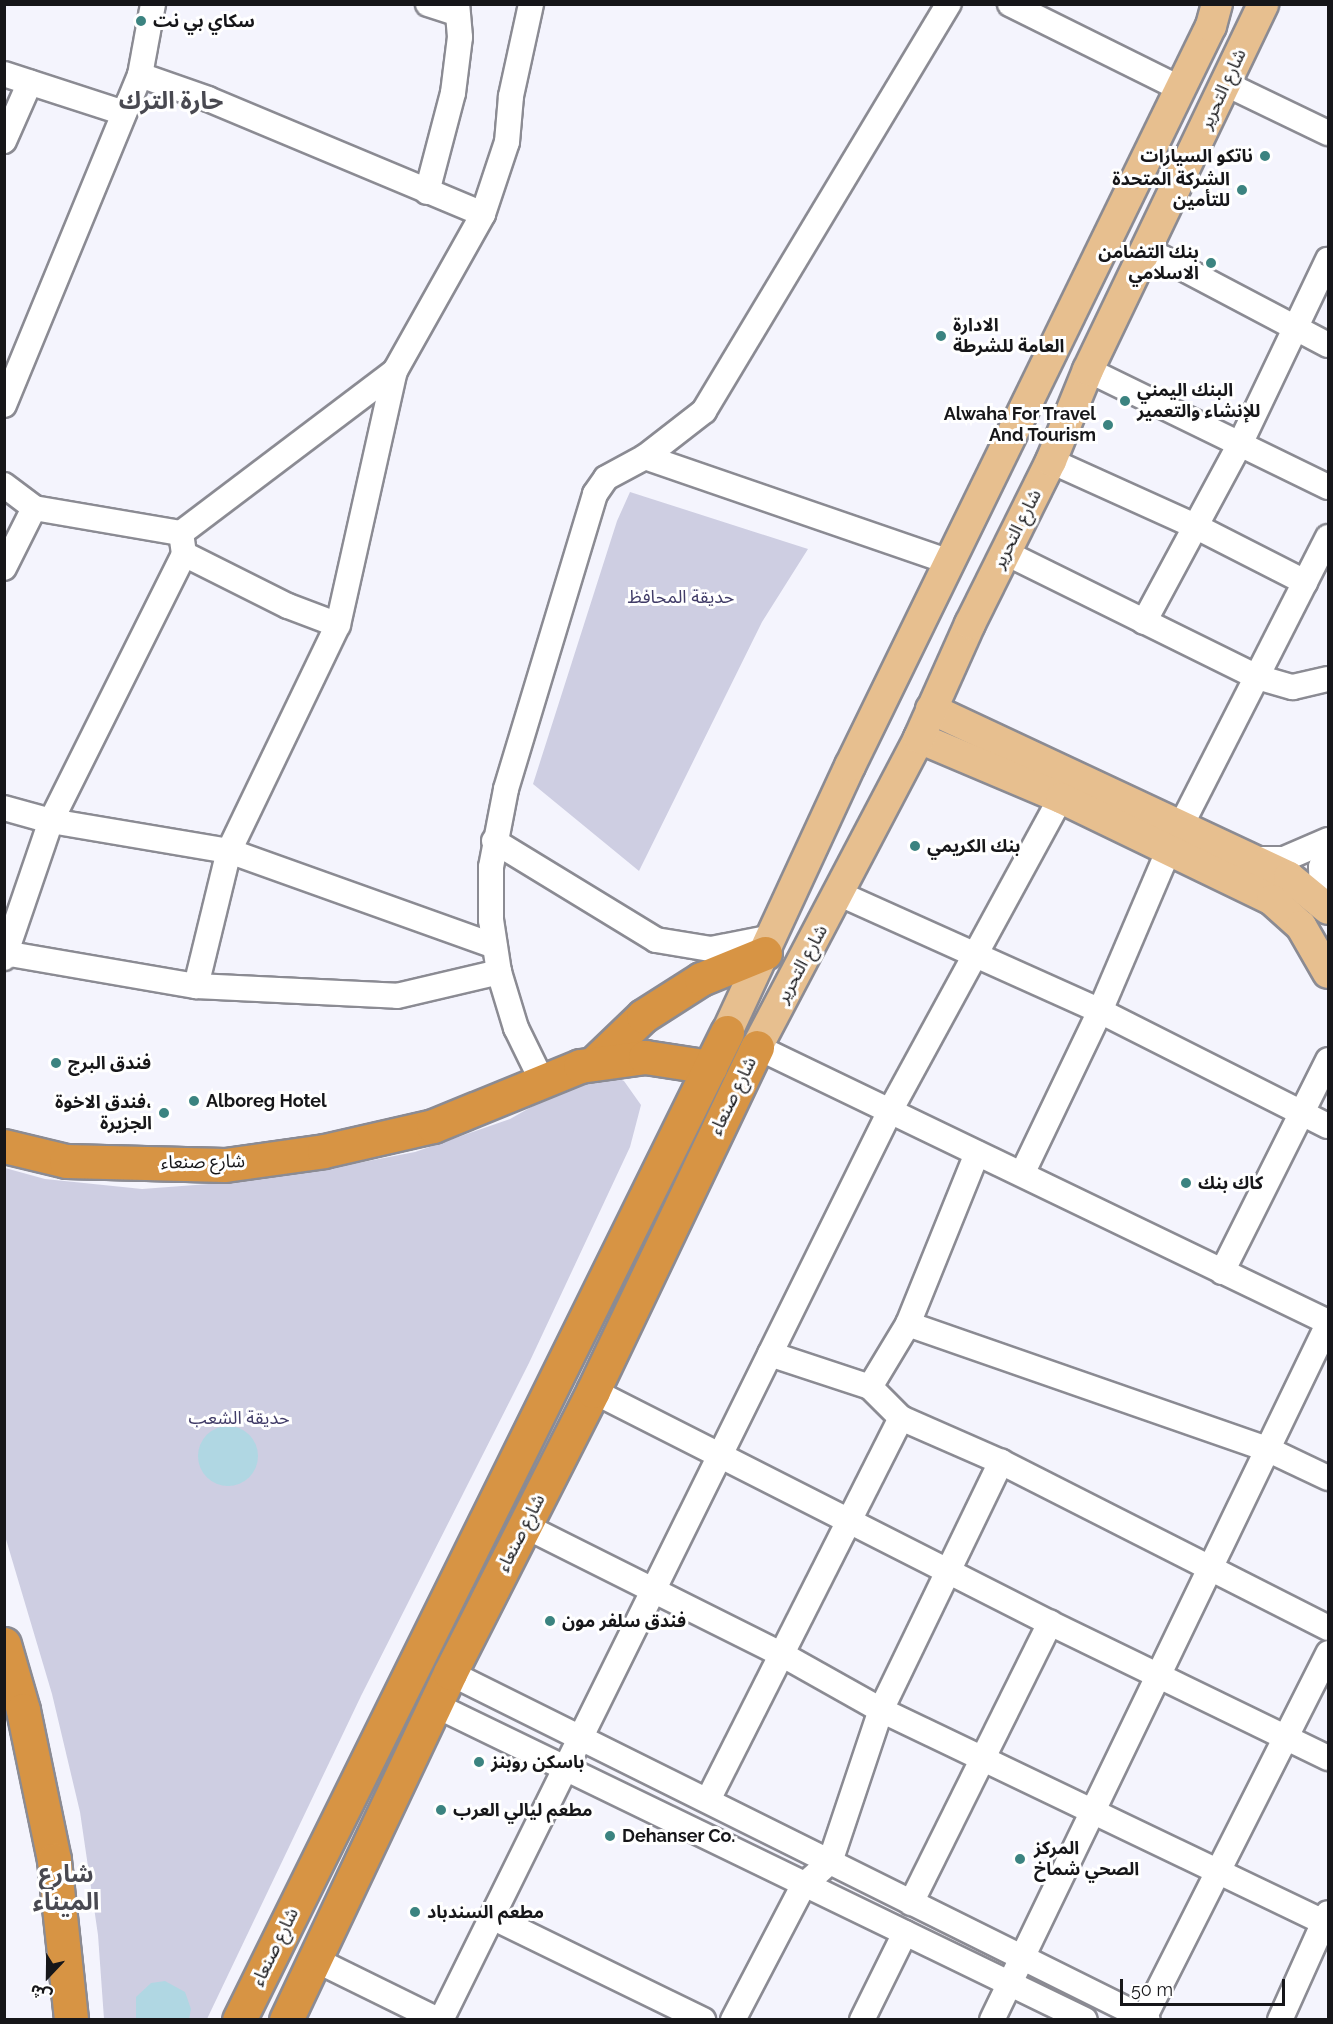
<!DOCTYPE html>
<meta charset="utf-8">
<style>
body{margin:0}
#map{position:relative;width:1333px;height:2024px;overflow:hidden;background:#f4f4fd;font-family:Raleway,"Noto Sans Arabic",sans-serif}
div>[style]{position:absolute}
.green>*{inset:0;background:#cecee2}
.water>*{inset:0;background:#b0d7e3}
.round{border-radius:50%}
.roads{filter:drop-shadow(2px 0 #8b8b93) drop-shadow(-2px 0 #8b8b93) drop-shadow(0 2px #8b8b93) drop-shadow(0 -2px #8b8b93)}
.minor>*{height:24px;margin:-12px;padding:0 12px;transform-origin:12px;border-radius:12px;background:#fff}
.major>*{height:30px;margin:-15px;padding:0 15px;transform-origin:15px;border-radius:15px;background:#e7bf8f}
.highway>*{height:33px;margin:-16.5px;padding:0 16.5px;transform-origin:16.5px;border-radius:16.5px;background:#d79444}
.dots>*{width:16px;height:16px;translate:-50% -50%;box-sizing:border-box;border:3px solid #fff;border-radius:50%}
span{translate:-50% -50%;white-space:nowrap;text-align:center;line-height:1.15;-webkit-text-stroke:6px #fff;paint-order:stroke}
.poi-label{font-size:18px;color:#161619;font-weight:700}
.left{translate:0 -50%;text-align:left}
.right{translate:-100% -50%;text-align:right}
.street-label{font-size:18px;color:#161619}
.park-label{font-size:18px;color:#413c68}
.district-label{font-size:24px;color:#494951;font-weight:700}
.frame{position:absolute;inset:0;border:6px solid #161619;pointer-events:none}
.north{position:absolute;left:18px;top:1946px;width:60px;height:60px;-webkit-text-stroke:4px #fff;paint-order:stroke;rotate:202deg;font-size:16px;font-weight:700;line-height:24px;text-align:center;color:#161619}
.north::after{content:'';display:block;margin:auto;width:21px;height:27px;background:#161619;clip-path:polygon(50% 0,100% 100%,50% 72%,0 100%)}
.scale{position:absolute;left:1120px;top:1979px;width:165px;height:27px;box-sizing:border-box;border:3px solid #161619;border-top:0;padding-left:8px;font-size:18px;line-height:21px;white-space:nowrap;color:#161619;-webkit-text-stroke:4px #fff;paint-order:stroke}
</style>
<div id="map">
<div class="green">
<i style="clip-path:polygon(630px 492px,808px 549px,762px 622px,639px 871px,533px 784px,617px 521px)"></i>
<i style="clip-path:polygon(607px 1073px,624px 1081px,641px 1105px,630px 1147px,529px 1363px,361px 1696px,207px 2019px,104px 2019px,98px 1935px,80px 1812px,52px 1694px,5px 1536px,5px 1168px,45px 1179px,142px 1189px,235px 1182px,316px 1171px,415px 1152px,510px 1119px,581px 1079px)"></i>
</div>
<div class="water">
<i class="round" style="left:198px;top:1426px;width:60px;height:60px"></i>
<i style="clip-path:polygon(165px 1981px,185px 1992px,191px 2009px,189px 2019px,136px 2019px,136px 1997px,151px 1983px)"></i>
</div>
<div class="roads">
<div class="minor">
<i style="left:428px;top:4px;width:28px;rotate:18deg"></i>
<i style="left:1010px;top:4px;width:191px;rotate:26.4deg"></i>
<i style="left:4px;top:74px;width:126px;rotate:18deg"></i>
<i style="left:140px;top:75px;width:72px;rotate:19.4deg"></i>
<i style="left:208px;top:99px;width:298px;rotate:22.7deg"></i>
<i style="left:1226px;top:84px;width:113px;rotate:25.7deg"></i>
<i style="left:4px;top:141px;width:64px;rotate:-66.2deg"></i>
<i style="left:427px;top:192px;width:102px;rotate:-75.3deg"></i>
<i style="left:453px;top:93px;width:56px;rotate:-82.9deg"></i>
<i style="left:460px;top:37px;width:33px;rotate:-95deg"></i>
<i style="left:1146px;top:249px;width:206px;rotate:27.8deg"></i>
<i style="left:1088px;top:370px;width:267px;rotate:26deg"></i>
<i style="left:4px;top:405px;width:357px;rotate:-67.6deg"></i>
<i style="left:140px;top:75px;width:72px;rotate:-79.6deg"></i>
<i style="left:645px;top:457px;width:323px;rotate:19deg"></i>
<i style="left:1051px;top:461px;width:156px;rotate:24.3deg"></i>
<i style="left:1193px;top:525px;width:126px;rotate:27deg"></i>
<i style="left:4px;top:485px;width:38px;rotate:37deg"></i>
<i style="left:34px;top:508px;width:67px;rotate:116.6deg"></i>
<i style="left:34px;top:508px;width:149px;rotate:9.7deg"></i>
<i style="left:1006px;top:553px;width:280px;rotate:26.3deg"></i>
<i style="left:1257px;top:677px;width:37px;rotate:16deg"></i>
<i style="left:1293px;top:687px;width:36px;rotate:-13deg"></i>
<i style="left:184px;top:554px;width:116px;rotate:26.6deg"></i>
<i style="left:288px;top:606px;width:53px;rotate:20.8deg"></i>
<i style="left:1144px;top:622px;width:204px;rotate:-61.7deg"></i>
<i style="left:1241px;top:442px;width:202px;rotate:-64.5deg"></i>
<i style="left:4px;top:808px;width:49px;rotate:15.5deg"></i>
<i style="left:51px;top:821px;width:181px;rotate:9.6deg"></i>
<i style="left:229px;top:851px;width:282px;rotate:19.7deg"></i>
<i style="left:494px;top:841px;width:190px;rotate:31.4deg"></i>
<i style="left:656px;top:940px;width:56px;rotate:9.3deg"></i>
<i style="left:711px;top:949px;width:57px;rotate:-11.1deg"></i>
<i style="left:1328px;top:846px;width:22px;rotate:108deg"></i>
<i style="left:1321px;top:867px;width:26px;rotate:88deg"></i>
<i style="left:1322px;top:893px;width:16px;rotate:68deg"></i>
<i style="left:1254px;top:859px;width:30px"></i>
<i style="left:1284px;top:859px;width:48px;rotate:-23.4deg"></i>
<i style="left:840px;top:894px;width:285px;rotate:24.2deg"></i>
<i style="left:1100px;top:1011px;width:255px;rotate:26.8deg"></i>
<i style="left:4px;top:953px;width:195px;rotate:9.8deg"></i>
<i style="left:196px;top:986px;width:201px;rotate:2.8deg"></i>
<i style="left:397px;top:996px;width:105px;rotate:-13.2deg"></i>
<i style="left:4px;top:958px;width:145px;rotate:-71.1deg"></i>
<i style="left:51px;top:821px;width:298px;rotate:-63.5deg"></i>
<i style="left:184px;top:554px;width:21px;rotate:-98deg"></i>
<i style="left:181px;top:533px;width:268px;rotate:-37.1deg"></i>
<i style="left:196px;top:986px;width:139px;rotate:-76.3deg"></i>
<i style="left:229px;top:851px;width:251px;rotate:-64.3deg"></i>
<i style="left:338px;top:625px;width:260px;rotate:-77.4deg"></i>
<i style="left:395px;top:371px;width:180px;rotate:-60.7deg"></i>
<i style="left:483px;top:214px;width:76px;rotate:-71.6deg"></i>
<i style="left:507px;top:142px;width:46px;rotate:-85deg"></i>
<i style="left:511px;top:96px;width:94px;rotate:-77.7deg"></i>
<i style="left:757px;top:1047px;width:634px;rotate:25.72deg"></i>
<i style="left:542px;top:1081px;width:59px;rotate:-116.1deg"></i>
<i style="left:516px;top:1028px;width:59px;rotate:-106.9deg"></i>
<i style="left:499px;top:972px;width:53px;rotate:-98.7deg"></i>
<i style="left:491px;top:920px;width:53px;rotate:-90deg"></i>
<i style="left:491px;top:867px;width:79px;rotate:-79.1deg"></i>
<i style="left:506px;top:789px;width:308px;rotate:-73.2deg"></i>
<i style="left:595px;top:494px;width:19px;rotate:-55deg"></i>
<i style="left:606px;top:478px;width:44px;rotate:-28.3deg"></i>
<i style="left:645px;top:457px;width:75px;rotate:-37.9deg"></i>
<i style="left:704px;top:411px;width:475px;rotate:-59deg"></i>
<i style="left:1022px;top:1174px;width:181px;rotate:-64.4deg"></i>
<i style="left:1100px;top:1011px;width:176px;rotate:-66.9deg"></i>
<i style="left:1169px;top:849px;width:350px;rotate:-63deg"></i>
<i style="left:1222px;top:1272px;width:237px;rotate:-63.4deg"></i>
<i style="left:908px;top:1324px;width:382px;rotate:19.2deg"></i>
<i style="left:1269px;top:1450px;width:65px;rotate:25.4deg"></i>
<i style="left:770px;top:1354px;width:105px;rotate:18.3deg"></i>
<i style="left:870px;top:1387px;width:44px;rotate:45deg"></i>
<i style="left:901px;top:1418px;width:109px;rotate:23.7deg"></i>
<i style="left:1001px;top:1462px;width:367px;rotate:26.9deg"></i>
<i style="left:870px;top:1387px;width:74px;rotate:-58.9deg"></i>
<i style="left:908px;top:1324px;width:184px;rotate:-68deg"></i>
<i style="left:593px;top:1391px;width:513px;rotate:26.92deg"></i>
<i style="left:1050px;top:1623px;width:309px;rotate:25.9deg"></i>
<i style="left:525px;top:1526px;width:288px;rotate:26.6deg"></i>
<i style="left:783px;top:1655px;width:112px;rotate:29.3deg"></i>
<i style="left:881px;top:1710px;width:496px;rotate:25.6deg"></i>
<i style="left:450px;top:1673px;width:779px;rotate:26.43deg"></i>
<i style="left:435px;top:1705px;width:722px;rotate:25.86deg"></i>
<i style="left:708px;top:1800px;width:428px;rotate:-63.2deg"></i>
<i style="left:911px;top:1903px;width:313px;rotate:-63.6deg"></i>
<i style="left:492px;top:1917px;width:235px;rotate:26deg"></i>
<i style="left:314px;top:1959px;width:138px;rotate:26.2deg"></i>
<i style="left:441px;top:2020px;width:1014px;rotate:-63.71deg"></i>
<i style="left:890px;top:1111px;width:357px;rotate:-61.4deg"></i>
<i style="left:733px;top:2020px;width:151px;rotate:-62.4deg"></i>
<i style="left:803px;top:1886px;width:36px;rotate:-42deg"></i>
<i style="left:830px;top:1862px;width:160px;rotate:-71.5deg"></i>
<i style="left:881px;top:1710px;width:276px;rotate:-64.2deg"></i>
<i style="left:862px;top:2020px;width:97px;rotate:-63.7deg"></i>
<i style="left:992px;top:2020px;width:773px;rotate:-64.23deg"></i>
<i style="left:1143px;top:2020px;width:411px;rotate:-63.2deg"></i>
<i style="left:1280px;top:2020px;width:117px;rotate:-65.8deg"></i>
</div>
<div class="major">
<i style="left:931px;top:709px;width:395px;rotate:25.1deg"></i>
<i style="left:1289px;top:877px;width:50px;rotate:39.4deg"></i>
<i style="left:919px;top:738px;width:154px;rotate:22.9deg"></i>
<i style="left:1061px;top:798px;width:234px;rotate:25.8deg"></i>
<i style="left:1272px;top:900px;width:39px;rotate:42deg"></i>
<i style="left:1301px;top:926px;width:54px;rotate:60.1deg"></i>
<i style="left:727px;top:1032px;width:293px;rotate:-65.2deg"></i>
<i style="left:850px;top:766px;width:823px;rotate:-64deg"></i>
<i style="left:1211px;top:26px;width:23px;rotate:-75deg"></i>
<i style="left:757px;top:1047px;width:349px;rotate:-62.3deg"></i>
<i style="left:919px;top:738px;width:125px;rotate:-65.9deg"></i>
<i style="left:970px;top:624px;width:182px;rotate:-63.6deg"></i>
<i style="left:1051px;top:461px;width:98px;rotate:-67.9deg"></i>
<i style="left:1088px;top:370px;width:406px;rotate:-64.4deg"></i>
</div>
<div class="highway">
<i style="left:593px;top:1064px;width:69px;rotate:-43.8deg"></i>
<i style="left:643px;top:1016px;width:69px;rotate:-32.5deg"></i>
<i style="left:701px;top:979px;width:69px;rotate:-22.1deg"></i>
<i style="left:4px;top:1146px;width:64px;rotate:13.6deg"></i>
<i style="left:66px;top:1161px;width:159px;rotate:1.4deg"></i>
<i style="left:225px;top:1165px;width:100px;rotate:-8deg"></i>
<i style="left:324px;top:1151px;width:112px;rotate:-12.9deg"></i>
<i style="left:433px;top:1126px;width:159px;rotate:-22.2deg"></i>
<i style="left:580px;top:1066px;width:66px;rotate:-7.9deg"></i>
<i style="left:645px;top:1057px;width:66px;rotate:8.7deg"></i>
<i style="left:4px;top:1644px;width:69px;rotate:73.9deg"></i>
<i style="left:23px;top:1710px;width:153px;rotate:78.3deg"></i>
<i style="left:54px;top:1860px;width:161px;rotate:83.9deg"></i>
<i style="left:239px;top:2020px;width:1102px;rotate:-63.71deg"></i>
<i style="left:286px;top:2020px;width:384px;rotate:-64.7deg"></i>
<i style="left:450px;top:1673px;width:316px;rotate:-63.1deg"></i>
<i style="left:593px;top:1391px;width:381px;rotate:-64.5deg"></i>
</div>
</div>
<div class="dots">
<i style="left:141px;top:21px;background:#3b8380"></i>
<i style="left:1265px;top:156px;background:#3b8380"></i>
<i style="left:1242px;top:190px;background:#3b8380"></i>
<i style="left:1211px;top:263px;background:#3b8380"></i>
<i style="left:941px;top:336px;background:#3b8380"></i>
<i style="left:1125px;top:401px;background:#3b8380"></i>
<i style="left:1108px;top:425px;background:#3b8380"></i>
<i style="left:915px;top:846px;background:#3b8380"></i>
<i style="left:56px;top:1063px;background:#3b8380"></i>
<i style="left:194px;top:1101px;background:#3b8380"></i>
<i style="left:164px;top:1113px;background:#3b8380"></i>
<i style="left:1186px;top:1183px;background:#3b8380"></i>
<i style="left:550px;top:1621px;background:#3b8380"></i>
<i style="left:479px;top:1762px;background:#3b8380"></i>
<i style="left:441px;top:1810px;background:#3b8380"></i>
<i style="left:610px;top:1836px;background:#3b8380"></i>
<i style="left:1020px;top:1859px;background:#3b8380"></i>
<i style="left:415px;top:1912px;background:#3b8380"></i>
</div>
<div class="poi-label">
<span class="left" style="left:153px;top:21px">سكاي بي نت</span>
<span class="right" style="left:1253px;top:156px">ناتكو السيارات</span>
<span class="right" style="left:1230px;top:190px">الشركة المتحدة<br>للتأمين</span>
<span class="right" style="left:1199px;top:263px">بنك التضامن<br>الاسلامي</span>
<span class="left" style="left:953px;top:336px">الادارة<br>العامة للشرطة</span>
<span class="left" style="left:1137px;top:401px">البنك اليمني<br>للإنشاء والتعمير</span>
<span class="right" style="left:1096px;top:425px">Alwaha For Travel<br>And Tourism</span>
<span class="left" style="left:927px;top:846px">بنك الكريمي</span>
<span class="left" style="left:68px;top:1063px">فندق البرج</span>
<span class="left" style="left:206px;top:1101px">Alboreg Hotel</span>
<span class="right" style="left:152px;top:1113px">فندق الاخوة،<br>الجزيرة</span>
<span class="left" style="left:1198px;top:1183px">كاك بنك</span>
<span class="left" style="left:562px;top:1621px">فندق سلفر مون</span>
<span class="left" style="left:491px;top:1762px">باسكن روبنز</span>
<span class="left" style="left:453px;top:1810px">مطعم ليالي العرب</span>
<span class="left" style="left:622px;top:1836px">Dehanser Co.</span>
<span class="left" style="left:1034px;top:1859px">المركز<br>الصحي شماخ</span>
<span class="left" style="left:427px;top:1912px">مطعم السندباد</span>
</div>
<div class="street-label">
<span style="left:1223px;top:89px;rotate:-65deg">شارع التحرير</span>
<span style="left:1017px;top:529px;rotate:-63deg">شارع التحرير</span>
<span style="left:802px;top:964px;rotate:-61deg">شارع التحرير</span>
<span style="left:733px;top:1096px;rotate:-64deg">شارع صنعاء</span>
<span style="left:203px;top:1162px;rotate:-1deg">شارع صنعاء</span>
<span style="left:521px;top:1533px;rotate:-63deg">شارع صنعاء</span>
<span style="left:275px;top:1947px;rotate:-64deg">شارع صنعاء</span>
</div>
<div class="park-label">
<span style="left:681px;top:597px">حديقة المحافظ</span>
<span style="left:239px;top:1418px">حديقة الشعب</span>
</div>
<div class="district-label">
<span style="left:171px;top:101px">حارة الترك</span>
<span style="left:66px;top:1888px">شارع<br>الميناء</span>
</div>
<div class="frame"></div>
<div class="north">ش</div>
<div class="scale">50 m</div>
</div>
